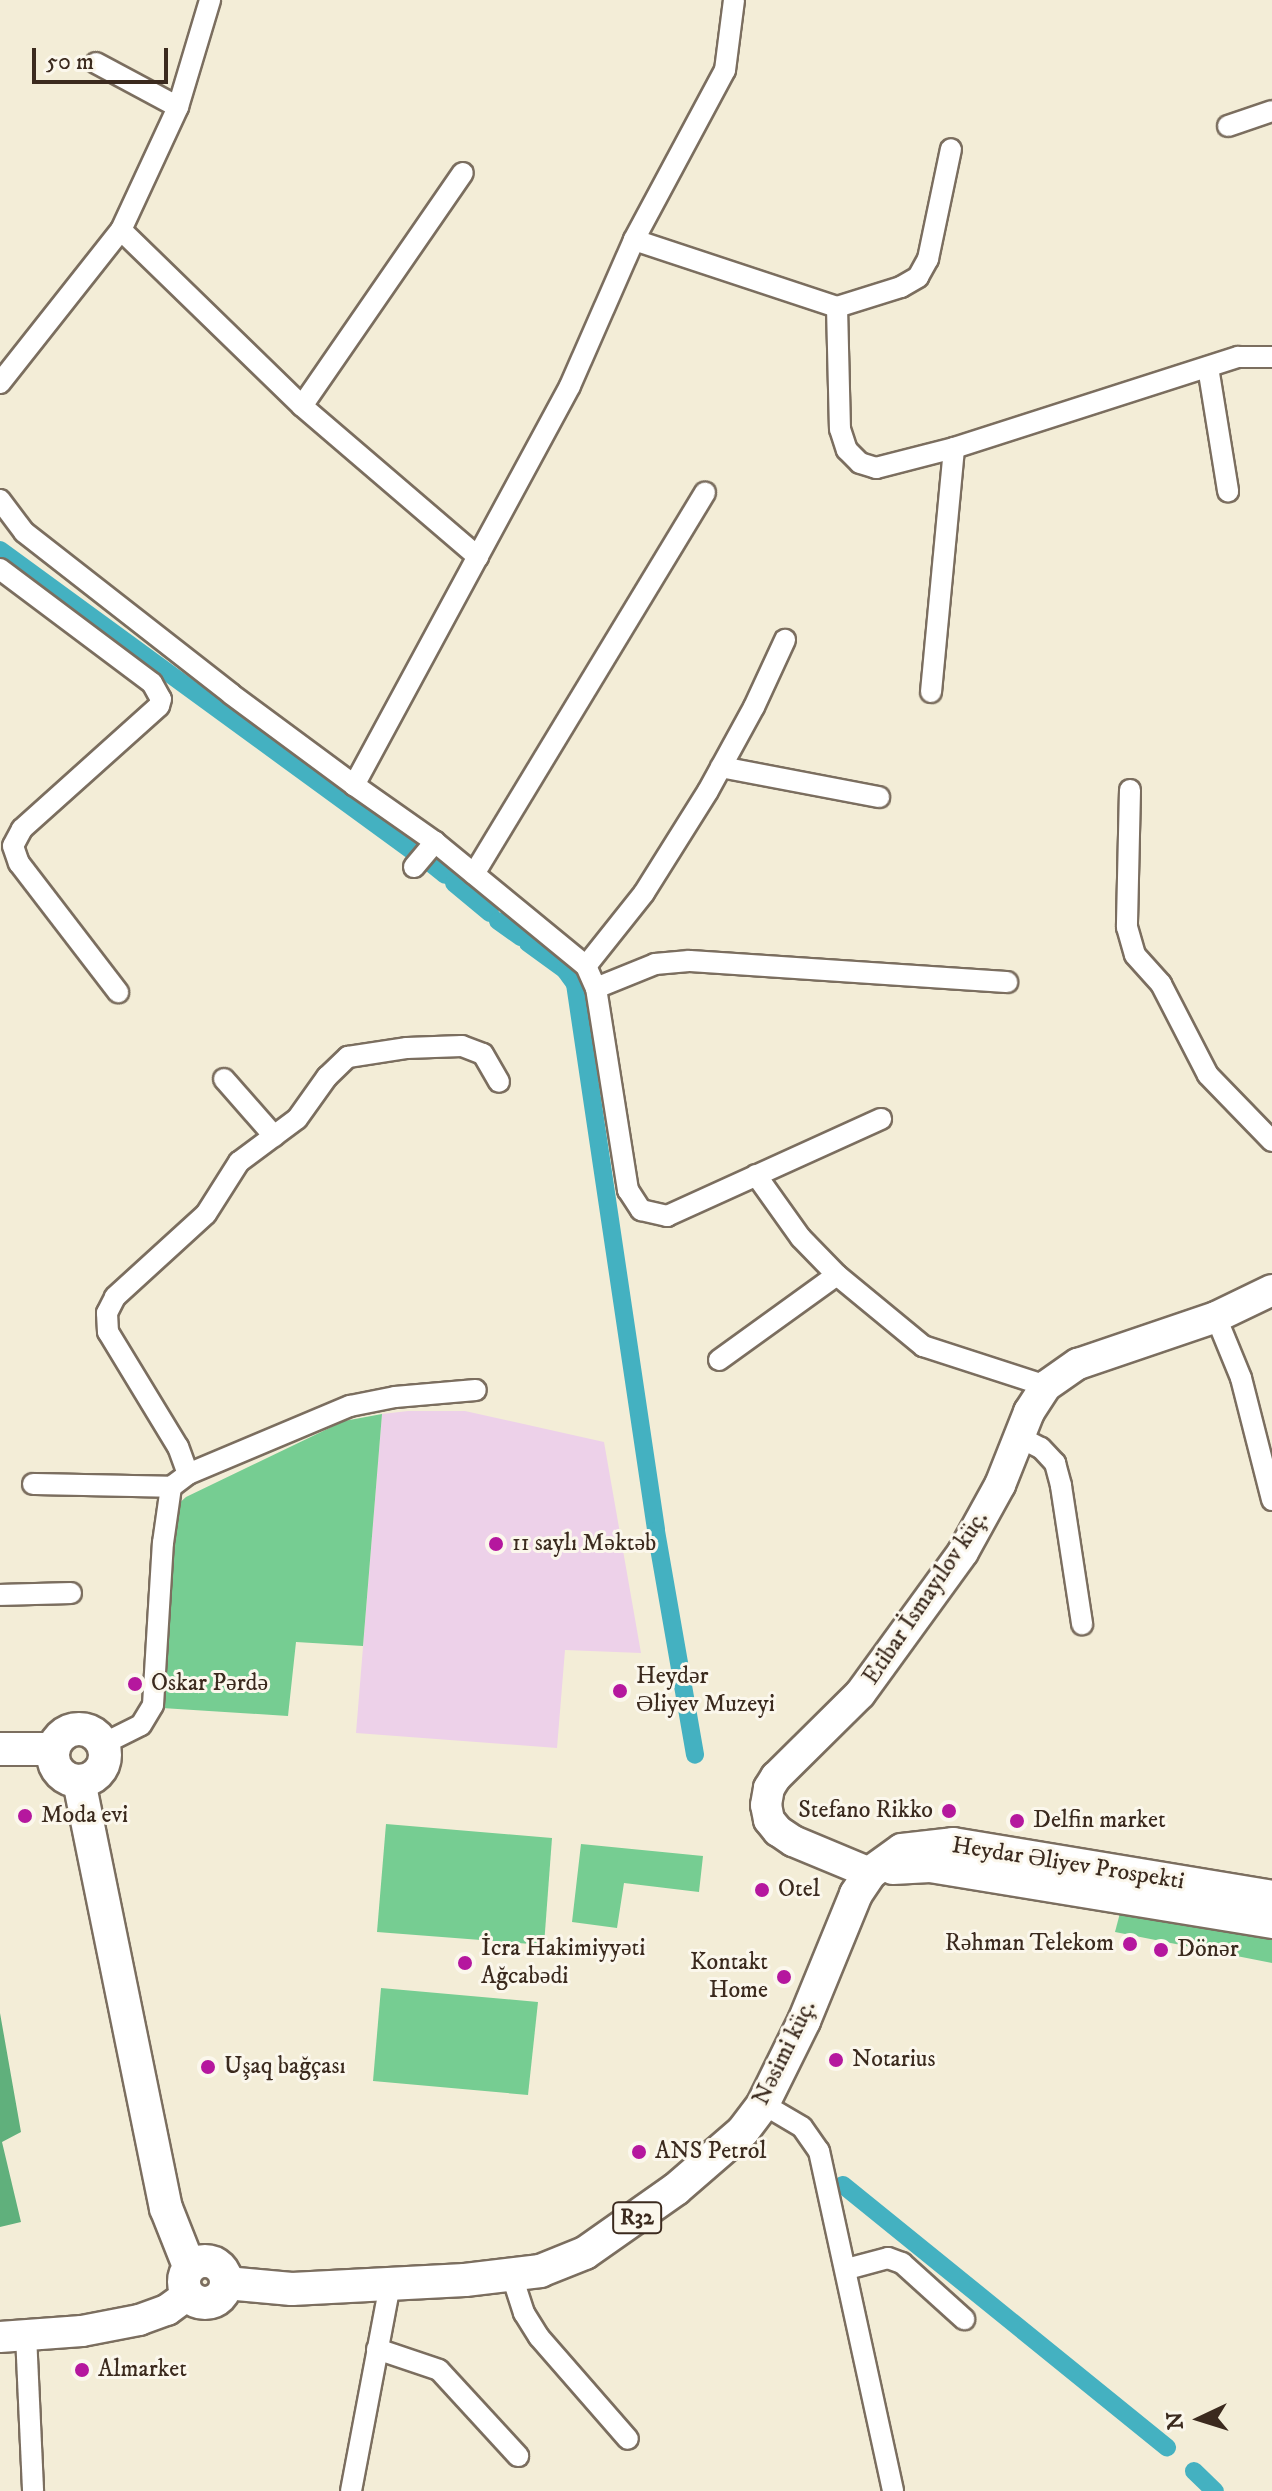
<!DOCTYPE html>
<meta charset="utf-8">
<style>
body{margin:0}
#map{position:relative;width:1272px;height:2491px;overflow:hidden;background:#f3edd7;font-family:"IM FELL DW Pica",serif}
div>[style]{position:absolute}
.built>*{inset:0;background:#edd1e9}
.green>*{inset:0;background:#76cd92}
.forest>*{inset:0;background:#60b07c}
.canal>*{height:18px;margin:-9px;padding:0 9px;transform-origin:9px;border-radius:9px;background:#44b1c1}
.roads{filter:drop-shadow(2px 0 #7b6e5f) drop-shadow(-2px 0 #7b6e5f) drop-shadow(0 2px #7b6e5f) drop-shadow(0 -2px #7b6e5f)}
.street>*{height:20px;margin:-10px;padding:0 10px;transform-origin:10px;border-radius:10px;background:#fff}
.secondary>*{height:30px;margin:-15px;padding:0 15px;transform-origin:15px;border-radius:15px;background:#fff}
.primary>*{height:32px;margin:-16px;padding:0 16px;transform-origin:16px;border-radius:16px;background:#fff}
.primary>.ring{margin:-16px;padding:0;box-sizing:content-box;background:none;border:32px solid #fff;border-radius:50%}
.dots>*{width:22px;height:22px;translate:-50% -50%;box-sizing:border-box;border:4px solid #fbf7ec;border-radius:50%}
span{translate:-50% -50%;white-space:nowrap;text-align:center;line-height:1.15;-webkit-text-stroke:6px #fbf7ec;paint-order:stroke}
.shield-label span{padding:2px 6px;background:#fbf7ec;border:2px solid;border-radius:6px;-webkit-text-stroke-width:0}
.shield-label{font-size:22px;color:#3b2a1e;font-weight:700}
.poi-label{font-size:24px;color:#3b2a1e}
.left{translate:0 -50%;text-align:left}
.right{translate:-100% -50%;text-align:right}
.street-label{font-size:24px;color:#3b2a1e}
.north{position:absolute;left:1160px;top:2379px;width:80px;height:80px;-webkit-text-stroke:6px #fbf7ec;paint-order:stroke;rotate:266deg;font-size:22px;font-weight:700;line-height:32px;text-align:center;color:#3b2a1e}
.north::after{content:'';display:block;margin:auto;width:28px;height:36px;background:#3b2a1e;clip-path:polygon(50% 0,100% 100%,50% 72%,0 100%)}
.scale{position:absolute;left:32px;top:48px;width:136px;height:36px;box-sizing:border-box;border:4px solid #3b2a1e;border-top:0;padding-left:10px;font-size:24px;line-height:28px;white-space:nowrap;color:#3b2a1e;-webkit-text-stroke:6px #fbf7ec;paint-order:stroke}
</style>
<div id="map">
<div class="built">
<i style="clip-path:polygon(408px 1411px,465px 1411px,604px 1442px,641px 1653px,565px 1650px,557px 1748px,356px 1733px,382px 1414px)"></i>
</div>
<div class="green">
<i style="clip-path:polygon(382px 1414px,363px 1646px,296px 1642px,288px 1716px,162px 1708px,175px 1507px,186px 1497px,344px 1421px)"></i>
<i style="clip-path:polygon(386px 1824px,552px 1838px,544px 1945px,377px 1932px)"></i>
<i style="clip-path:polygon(581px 1844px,703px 1856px,699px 1892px,624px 1883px,617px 1928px,572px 1922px)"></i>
<i style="clip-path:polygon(1120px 1913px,1272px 1939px,1272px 1963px,1115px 1932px)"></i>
<i style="clip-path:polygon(381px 1988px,538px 2002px,528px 2095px,373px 2081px)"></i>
</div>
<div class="forest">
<i style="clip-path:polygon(0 2013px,21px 2132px,2px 2142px,21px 2222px,0 2227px)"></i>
</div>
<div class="canal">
<i style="left:0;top:550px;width:514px;rotate:36.13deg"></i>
<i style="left:428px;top:861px;width:22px;rotate:39deg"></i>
<i style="left:454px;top:883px;width:47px;rotate:39.8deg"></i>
<i style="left:498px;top:921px;width:28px;rotate:35deg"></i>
<i style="left:528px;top:943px;width:46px;rotate:36.1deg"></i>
<i style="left:565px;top:970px;width:17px;rotate:54deg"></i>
<i style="left:575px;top:984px;width:551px;rotate:81.55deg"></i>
<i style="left:656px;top:1531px;width:227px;rotate:80.1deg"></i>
<i style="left:843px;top:2185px;width:417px;rotate:39deg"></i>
<i style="left:1194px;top:2471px;width:29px;rotate:44deg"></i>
</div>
<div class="roads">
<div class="street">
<i style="left:734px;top:0;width:71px;rotate:97.3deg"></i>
<i style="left:725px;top:70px;width:193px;rotate:118.2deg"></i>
<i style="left:634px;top:240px;width:159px;rotate:113.7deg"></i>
<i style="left:570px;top:386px;width:454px;rotate:118.4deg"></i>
<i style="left:354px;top:785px;width:99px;rotate:35.1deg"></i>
<i style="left:435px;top:842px;width:195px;rotate:39.4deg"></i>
<i style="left:586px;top:966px;width:24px;rotate:66deg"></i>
<i style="left:596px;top:988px;width:205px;rotate:81deg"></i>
<i style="left:628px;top:1190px;width:24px;rotate:57deg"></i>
<i style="left:641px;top:1210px;width:27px;rotate:13deg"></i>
<i style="left:667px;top:1216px;width:235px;rotate:-24.4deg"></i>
<i style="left:96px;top:63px;width:93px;rotate:28.2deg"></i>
<i style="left:1228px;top:126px;width:46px;rotate:-18.8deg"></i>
<i style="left:121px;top:230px;width:252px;rotate:44.2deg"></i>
<i style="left:302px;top:406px;width:232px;rotate:40.6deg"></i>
<i style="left:634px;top:240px;width:214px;rotate:18.3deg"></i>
<i style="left:837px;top:307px;width:122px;rotate:88.6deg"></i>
<i style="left:840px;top:429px;width:22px;rotate:72deg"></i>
<i style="left:847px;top:450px;width:18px;rotate:45deg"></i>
<i style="left:860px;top:463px;width:17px;rotate:17deg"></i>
<i style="left:876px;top:468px;width:81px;rotate:-14.4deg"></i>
<i style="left:954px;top:448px;width:298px;rotate:-17.8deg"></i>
<i style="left:1238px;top:357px;width:34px"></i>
<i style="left:837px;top:307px;width:67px;rotate:-17.4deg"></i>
<i style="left:901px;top:287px;width:20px;rotate:-30deg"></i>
<i style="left:918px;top:277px;width:21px;rotate:-61deg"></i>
<i style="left:928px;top:259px;width:112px;rotate:-78.2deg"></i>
<i style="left:1208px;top:367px;width:126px;rotate:80.8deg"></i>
<i style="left:0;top:383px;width:195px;rotate:-51.7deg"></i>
<i style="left:121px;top:230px;width:136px;rotate:-65.1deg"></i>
<i style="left:178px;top:107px;width:112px;rotate:-73.3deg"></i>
<i style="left:302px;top:406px;width:283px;rotate:-55.4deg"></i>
<i style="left:0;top:500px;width:40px;rotate:53deg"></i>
<i style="left:24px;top:532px;width:263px;rotate:38deg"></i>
<i style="left:231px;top:694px;width:153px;rotate:36.5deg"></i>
<i style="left:0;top:569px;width:190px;rotate:36.9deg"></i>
<i style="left:152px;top:683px;width:18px;rotate:61deg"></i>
<i style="left:161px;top:699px;width:7px;rotate:106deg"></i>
<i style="left:159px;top:706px;width:184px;rotate:138.1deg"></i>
<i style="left:22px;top:829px;width:19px;rotate:118deg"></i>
<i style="left:13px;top:846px;width:18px;rotate:71deg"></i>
<i style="left:19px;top:863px;width:163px;rotate:52.5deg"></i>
<i style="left:931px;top:692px;width:245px;rotate:-84.6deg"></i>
<i style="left:721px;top:767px;width:161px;rotate:10.8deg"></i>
<i style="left:1130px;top:790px;width:137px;rotate:91.3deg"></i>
<i style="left:1127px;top:927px;width:29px;rotate:74deg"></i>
<i style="left:1135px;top:955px;width:39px;rotate:48deg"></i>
<i style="left:1161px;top:984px;width:102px;rotate:62.7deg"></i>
<i style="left:1208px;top:1075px;width:92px;rotate:45.9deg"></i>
<i style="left:414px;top:867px;width:33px;rotate:-50deg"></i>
<i style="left:474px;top:874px;width:446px;rotate:-58.8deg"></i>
<i style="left:586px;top:966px;width:93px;rotate:-51.5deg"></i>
<i style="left:644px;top:893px;width:120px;rotate:-57.9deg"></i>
<i style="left:708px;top:791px;width:96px;rotate:-61.3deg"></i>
<i style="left:754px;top:707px;width:74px;rotate:-65.2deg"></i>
<i style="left:596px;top:988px;width:64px;rotate:-22.1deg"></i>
<i style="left:655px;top:964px;width:34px;rotate:-5deg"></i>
<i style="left:689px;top:961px;width:319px;rotate:3.8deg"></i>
<i style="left:224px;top:1079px;width:76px;rotate:48.7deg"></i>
<i style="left:756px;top:1175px;width:77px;rotate:54.5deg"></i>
<i style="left:801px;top:1238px;width:52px;rotate:45.8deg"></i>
<i style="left:837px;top:1275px;width:112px;rotate:39.5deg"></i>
<i style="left:923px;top:1346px;width:129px;rotate:18deg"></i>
<i style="left:1216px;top:1317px;width:66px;rotate:67.7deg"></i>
<i style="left:1241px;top:1378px;width:126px;rotate:75.7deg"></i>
<i style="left:719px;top:1360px;width:145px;rotate:-35.8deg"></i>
<i style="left:1021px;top:1438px;width:22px;rotate:27deg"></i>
<i style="left:1041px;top:1448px;width:21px;rotate:47deg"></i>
<i style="left:1055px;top:1463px;width:24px;rotate:75deg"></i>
<i style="left:1061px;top:1486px;width:140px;rotate:81.3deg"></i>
<i style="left:188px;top:1474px;width:29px;rotate:-110deg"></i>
<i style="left:178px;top:1447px;width:135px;rotate:-121.3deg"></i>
<i style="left:108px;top:1332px;width:19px;rotate:-93deg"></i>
<i style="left:107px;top:1313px;width:18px;rotate:-63deg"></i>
<i style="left:115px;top:1297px;width:123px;rotate:-42.4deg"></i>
<i style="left:206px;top:1214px;width:62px;rotate:-57.6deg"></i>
<i style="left:239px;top:1162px;width:72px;rotate:-36.6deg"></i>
<i style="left:297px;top:1119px;width:52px;rotate:-54.5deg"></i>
<i style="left:327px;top:1077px;width:29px;rotate:-44deg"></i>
<i style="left:348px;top:1057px;width:60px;rotate:-8.7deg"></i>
<i style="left:407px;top:1048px;width:55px;rotate:-2.1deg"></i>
<i style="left:462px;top:1046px;width:22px;rotate:21deg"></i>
<i style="left:483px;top:1054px;width:32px;rotate:60deg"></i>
<i style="left:33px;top:1484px;width:138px;rotate:1.2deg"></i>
<i style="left:0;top:1595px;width:71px;rotate:-1.6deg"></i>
<i style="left:103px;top:1744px;width:42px;rotate:-26.6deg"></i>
<i style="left:141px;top:1725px;width:23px;rotate:-59deg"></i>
<i style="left:153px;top:1705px;width:162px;rotate:-86.5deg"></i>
<i style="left:163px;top:1543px;width:57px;rotate:-81.9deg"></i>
<i style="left:171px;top:1487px;width:21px;rotate:-37deg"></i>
<i style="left:188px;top:1474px;width:176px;rotate:-22.8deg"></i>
<i style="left:350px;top:1406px;width:46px;rotate:-11.3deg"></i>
<i style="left:395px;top:1397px;width:81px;rotate:-4.9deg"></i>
<i style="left:763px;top:2104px;width:45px;rotate:30.5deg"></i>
<i style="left:802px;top:2127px;width:29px;rotate:55deg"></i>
<i style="left:819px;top:2151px;width:348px;rotate:77.7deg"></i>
<i style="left:847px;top:2269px;width:42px;rotate:-15deg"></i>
<i style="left:888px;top:2258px;width:15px;rotate:20deg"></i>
<i style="left:902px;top:2263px;width:84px;rotate:42.1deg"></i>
<i style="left:512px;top:2276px;width:39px;rotate:72deg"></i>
<i style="left:524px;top:2313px;width:28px;rotate:58deg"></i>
<i style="left:539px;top:2337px;width:135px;rotate:48.9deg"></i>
<i style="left:26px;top:2335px;width:156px;rotate:87.4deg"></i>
<i style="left:377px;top:2349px;width:65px;rotate:18.7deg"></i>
<i style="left:439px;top:2370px;width:117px;rotate:47.4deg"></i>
<i style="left:351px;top:2491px;width:210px;rotate:-79.3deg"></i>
</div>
<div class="secondary">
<i style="left:870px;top:1873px;width:83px;rotate:-157.4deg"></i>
<i style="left:793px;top:1841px;width:18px;rotate:-146deg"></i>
<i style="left:778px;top:1831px;width:14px;rotate:-129deg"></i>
<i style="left:769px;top:1820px;width:15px;rotate:-101deg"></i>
<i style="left:766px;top:1805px;width:17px;rotate:-80deg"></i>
<i style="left:769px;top:1788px;width:13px;rotate:-58deg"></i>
<i style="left:776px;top:1777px;width:118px;rotate:-44.7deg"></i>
<i style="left:860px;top:1694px;width:175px;rotate:-54deg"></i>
<i style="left:963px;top:1552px;width:77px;rotate:-61.1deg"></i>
<i style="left:1000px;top:1485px;width:79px;rotate:-68.3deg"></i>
<i style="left:1029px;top:1412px;width:31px;rotate:-57deg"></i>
<i style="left:1046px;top:1386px;width:39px;rotate:-35deg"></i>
<i style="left:1078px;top:1364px;width:146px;rotate:-18.8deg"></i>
<i style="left:1216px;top:1317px;width:62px;rotate:-25.7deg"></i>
<i style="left:0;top:2337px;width:82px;rotate:-4.2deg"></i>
<i style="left:82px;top:2331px;width:58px;rotate:-10.9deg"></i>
<i style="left:139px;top:2320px;width:30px;rotate:-20deg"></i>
<i style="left:167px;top:2310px;width:26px;rotate:-36deg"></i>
</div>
<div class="primary">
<i class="ring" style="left:53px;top:1729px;width:20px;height:20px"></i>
<i style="left:0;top:1749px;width:53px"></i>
<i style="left:79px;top:1781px;width:436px;rotate:78.5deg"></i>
<i style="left:166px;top:2208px;width:62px;rotate:68.4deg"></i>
<i style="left:893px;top:1868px;width:37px;rotate:-3deg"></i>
<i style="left:930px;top:1866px;width:347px;rotate:9.3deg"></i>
<i class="ring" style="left:184px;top:2261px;width:10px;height:10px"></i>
<i style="left:226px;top:2283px;width:66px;rotate:5.2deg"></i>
<i style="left:292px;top:2289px;width:173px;rotate:-3deg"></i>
<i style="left:465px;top:2280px;width:76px;rotate:-6.8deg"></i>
<i style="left:540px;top:2271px;width:48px;rotate:-21.8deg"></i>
<i style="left:585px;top:2253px;width:111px;rotate:-35.1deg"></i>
<i style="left:676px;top:2189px;width:89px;rotate:-40.9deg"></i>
<i style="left:743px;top:2131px;width:34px;rotate:-53deg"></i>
<i style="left:763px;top:2104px;width:93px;rotate:-63.7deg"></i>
<i style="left:804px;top:2021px;width:137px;rotate:-67.7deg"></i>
<i style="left:856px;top:1894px;width:25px;rotate:-56deg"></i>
<i style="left:870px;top:1873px;width:39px;rotate:-36deg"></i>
<i style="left:902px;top:1850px;width:51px;rotate:-6.7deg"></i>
<i style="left:953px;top:1844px;width:323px;rotate:9.4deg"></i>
</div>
</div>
<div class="dots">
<i style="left:496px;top:1544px;background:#b5179e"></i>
<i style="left:135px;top:1684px;background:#b5179e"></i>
<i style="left:620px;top:1691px;background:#b5179e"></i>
<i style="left:949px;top:1811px;background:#b5179e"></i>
<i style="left:25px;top:1816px;background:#b5179e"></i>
<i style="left:1017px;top:1821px;background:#b5179e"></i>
<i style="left:762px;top:1890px;background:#b5179e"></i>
<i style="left:1130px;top:1944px;background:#b5179e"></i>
<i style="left:1161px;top:1950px;background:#b5179e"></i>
<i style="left:465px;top:1963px;background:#b5179e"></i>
<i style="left:784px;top:1977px;background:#b5179e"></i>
<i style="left:836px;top:2060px;background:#b5179e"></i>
<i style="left:208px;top:2067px;background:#b5179e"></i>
<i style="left:639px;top:2152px;background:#b5179e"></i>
<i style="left:82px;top:2370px;background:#b5179e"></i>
</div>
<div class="shield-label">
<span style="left:637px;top:2218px">R32</span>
</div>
<div class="poi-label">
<span class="left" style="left:512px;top:1544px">11 saylı Məktəb</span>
<span class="left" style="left:636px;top:1691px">Heydər<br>Əliyev Muzeyi</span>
<span class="left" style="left:151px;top:1684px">Oskar Pərdə</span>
<span class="right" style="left:933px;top:1811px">Stefano Rikko</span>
<span class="left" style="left:41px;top:1816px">Moda evi</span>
<span class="left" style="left:1033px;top:1821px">Delfin market</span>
<span class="left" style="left:778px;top:1890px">Otel</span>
<span class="right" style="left:1114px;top:1944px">Rəhman Telekom</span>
<span class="left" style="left:481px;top:1963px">İcra Hakimiyyəti<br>Ağcabədi</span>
<span class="left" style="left:1177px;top:1950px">Dönər</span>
<span class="right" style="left:768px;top:1977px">Kontakt<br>Home</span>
<span class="left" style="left:852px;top:2060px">Notarius</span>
<span class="left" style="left:224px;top:2067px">Uşaq bağçası</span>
<span class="left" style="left:655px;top:2152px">ANS Petrol</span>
<span class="left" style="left:98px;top:2370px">Almarket</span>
</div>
<div class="street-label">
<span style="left:926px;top:1598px;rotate:-56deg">Etibar İsmayılov küç.</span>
<span style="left:1068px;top:1864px;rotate:9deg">Heydar Əliyev Prospekti</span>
<span style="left:785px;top:2053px;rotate:-64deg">Nəsimi küç.</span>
</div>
<div class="north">N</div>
<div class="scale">50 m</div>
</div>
